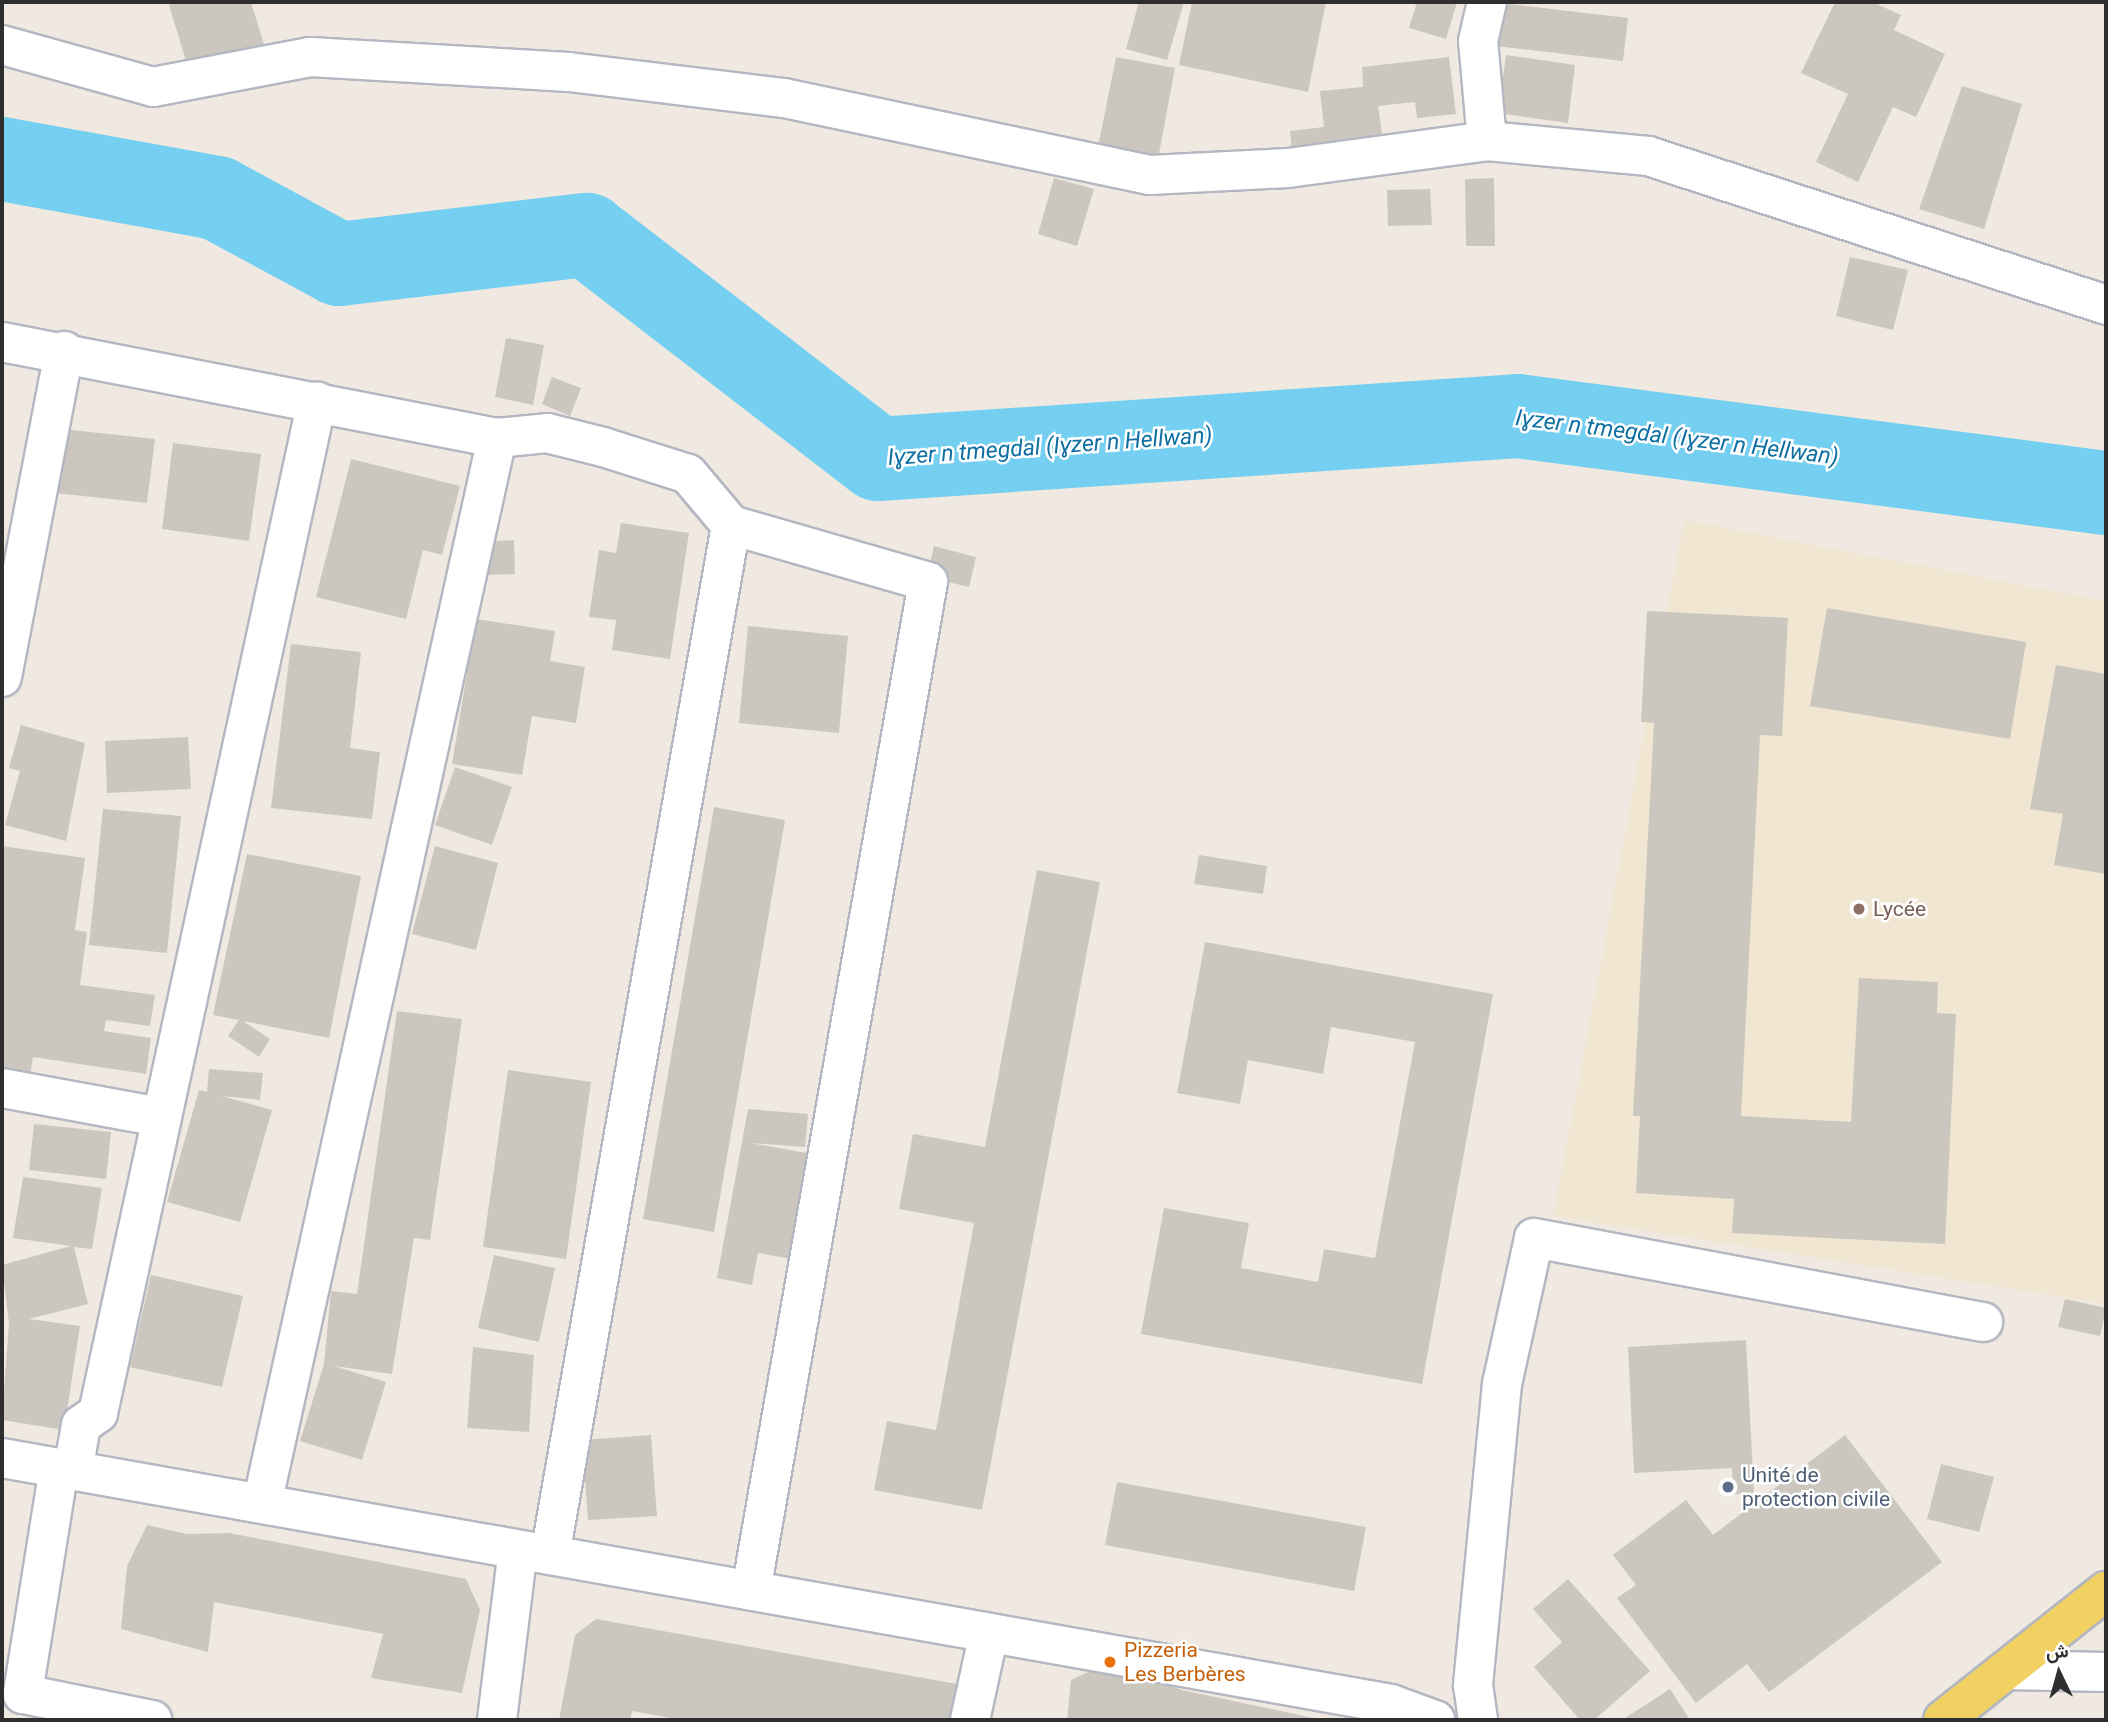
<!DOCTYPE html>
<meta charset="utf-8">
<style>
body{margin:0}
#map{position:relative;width:2108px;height:1722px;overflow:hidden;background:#efe9e1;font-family:Roboto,Vazirmatn,sans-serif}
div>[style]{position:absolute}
.education>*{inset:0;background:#f0e6d1}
.river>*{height:84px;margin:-42px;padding:0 42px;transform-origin:42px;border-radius:42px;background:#75cff0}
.building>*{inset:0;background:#cbc7bf}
.roads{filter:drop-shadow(2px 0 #b4b7c1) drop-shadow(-2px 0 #b4b7c1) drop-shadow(0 2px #b4b7c1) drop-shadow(0 -2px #b4b7c1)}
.minor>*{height:38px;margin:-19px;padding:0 19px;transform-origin:19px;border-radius:19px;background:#fff}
.major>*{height:38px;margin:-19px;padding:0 19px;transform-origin:19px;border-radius:19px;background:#f2d163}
.dots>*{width:19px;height:19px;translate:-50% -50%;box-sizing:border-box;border:4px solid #fff;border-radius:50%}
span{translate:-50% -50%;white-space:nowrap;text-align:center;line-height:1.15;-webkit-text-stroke:5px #fff;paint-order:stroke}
.education-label{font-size:21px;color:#785e54}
.left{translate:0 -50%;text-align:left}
.service-label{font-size:21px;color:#4e5e75}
.food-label{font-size:21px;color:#c56008}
.water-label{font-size:23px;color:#0d6fa3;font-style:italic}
.frame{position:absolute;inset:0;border:4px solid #2e2e2e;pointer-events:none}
.north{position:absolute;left:2024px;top:1638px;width:70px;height:70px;-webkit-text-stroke:5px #fff;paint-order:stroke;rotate:355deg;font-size:19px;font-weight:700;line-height:28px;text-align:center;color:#2e2e2e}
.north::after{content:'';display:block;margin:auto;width:24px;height:32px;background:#2e2e2e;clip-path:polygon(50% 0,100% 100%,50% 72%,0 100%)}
</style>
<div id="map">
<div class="education">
<i style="clip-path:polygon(1684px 520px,2106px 601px,2106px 1304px,1553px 1216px)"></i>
</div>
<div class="river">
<i style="left:2px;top:159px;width:219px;rotate:10.3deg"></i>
<i style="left:217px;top:198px;width:139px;rotate:28.4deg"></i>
<i style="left:339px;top:264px;width:250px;rotate:-6.7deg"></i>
<i style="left:587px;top:235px;width:367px;rotate:37.6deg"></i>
<i style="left:878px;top:459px;width:641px;rotate:-3.84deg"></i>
<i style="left:1518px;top:416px;width:593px;rotate:7.46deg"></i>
</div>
<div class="building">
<i style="clip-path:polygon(180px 2px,251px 2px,265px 48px,189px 71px,169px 5px)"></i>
<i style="clip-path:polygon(1139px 2px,1184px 2px,1167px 60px,1126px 49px)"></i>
<i style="clip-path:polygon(1192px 2px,1326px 2px,1308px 92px,1179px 65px)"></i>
<i style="clip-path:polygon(1417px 2px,1457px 2px,1446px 39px,1409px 28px)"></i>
<i style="clip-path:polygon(1492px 2px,1628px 18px,1623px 61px,1487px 45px)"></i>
<i style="clip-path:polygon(1835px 2px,1872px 2px,1901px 15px,1894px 30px,1945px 54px,1916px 117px,1893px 107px,1858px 182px,1816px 162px,1848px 94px,1801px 73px)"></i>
<i style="clip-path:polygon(1506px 55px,1575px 65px,1568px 123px,1498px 113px)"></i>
<i style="clip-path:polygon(1116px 57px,1175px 68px,1158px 159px,1098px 147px)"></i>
<i style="clip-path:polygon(1449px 57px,1456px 114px,1417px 118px,1415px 102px,1378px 106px,1383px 140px,1292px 151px,1290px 131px,1324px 127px,1320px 91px,1363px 87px,1362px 67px)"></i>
<i style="clip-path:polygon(1962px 86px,2022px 104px,1984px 229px,1919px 209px)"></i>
<i style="clip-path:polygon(1054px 178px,1094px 189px,1077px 246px,1038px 234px)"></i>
<i style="clip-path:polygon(1494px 178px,1495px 246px,1466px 246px,1465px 179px)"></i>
<i style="clip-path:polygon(1430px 189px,1432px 225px,1388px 226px,1387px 190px)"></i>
<i style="clip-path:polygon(1850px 257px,1908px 270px,1893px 330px,1836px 316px)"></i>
<i style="clip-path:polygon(506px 338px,544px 345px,533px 405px,495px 397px)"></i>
<i style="clip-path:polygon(552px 377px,581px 388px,570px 416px,542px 404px)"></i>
<i style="clip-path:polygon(62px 429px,155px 439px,147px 503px,55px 493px)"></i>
<i style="clip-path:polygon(173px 443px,261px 454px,249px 541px,162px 529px)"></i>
<i style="clip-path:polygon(351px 459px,460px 486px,442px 555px,423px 550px,406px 619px,316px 597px)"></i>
<i style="clip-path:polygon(621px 523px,689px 533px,670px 659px,612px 650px,616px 620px,589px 617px,599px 550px,616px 553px)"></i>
<i style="clip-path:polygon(514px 540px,515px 574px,483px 575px,482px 542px)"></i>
<i style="clip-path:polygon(934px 546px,976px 557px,969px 587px,927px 577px)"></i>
<i style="clip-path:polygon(1827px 608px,2026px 642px,2010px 739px,1810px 706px)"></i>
<i style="clip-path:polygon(1647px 611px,1788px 618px,1782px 736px,1760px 735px,1741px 1116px,1851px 1122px,1859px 978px,1938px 982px,1937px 1013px,1956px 1014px,1945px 1244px,1732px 1233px,1734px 1199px,1636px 1193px,1640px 1116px,1633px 1116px,1654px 723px,1641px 722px)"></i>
<i style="clip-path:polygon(476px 619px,555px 631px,550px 661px,585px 667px,576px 723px,532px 716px,522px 775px,452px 764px)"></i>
<i style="clip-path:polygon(748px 626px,848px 636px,839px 733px,739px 723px)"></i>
<i style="clip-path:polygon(291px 644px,361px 652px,350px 748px,380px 752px,372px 819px,271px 808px)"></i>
<i style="clip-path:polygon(2056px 665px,2106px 674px,2106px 874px,2054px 865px,2063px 814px,2030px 809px)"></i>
<i style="clip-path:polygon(21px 725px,85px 743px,66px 841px,5px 825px,20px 771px,9px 768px)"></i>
<i style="clip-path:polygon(188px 737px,191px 789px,107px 793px,105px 741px)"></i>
<i style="clip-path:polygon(455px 767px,512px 787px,492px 845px,435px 825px)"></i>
<i style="clip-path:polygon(714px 807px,785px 820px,714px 1232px,643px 1219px)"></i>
<i style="clip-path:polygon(103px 809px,181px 816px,167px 953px,89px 945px)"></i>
<i style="clip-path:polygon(2px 846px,85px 858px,75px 930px,87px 932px,80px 985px,155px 995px,150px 1026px,106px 1020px,104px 1031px,151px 1038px,146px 1074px,33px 1057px,29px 1082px,2px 1078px)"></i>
<i style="clip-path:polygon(435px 846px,498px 863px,476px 950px,412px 934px)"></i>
<i style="clip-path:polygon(247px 854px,361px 876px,329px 1038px,243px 1021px,270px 1039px,259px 1057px,228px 1036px,239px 1020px,213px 1015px)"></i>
<i style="clip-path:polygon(1199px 855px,1267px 866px,1263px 894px,1194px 884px)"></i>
<i style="clip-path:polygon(1037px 870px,1100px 882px,982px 1510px,874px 1490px,887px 1421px,936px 1430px,974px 1223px,899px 1209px,913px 1134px,985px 1147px)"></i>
<i style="clip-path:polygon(1205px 942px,1493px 994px,1422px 1384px,1141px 1334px,1164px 1208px,1249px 1223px,1241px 1268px,1318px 1282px,1324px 1249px,1375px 1258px,1415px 1042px,1331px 1027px,1323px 1074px,1248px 1060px,1240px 1104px,1177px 1093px)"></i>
<i style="clip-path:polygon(397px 1011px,462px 1019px,430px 1240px,414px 1238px,392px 1374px,334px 1366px,386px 1382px,362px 1460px,300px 1441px,324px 1364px,331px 1291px,357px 1294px)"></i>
<i style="clip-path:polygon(209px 1069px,263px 1073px,260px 1100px,222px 1096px,272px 1110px,240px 1222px,167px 1202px,199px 1090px,207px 1092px)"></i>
<i style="clip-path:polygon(508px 1070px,591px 1082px,566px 1259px,483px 1247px)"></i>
<i style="clip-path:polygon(748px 1109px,808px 1114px,805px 1147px,750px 1143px,807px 1153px,791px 1259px,758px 1253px,752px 1285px,717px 1278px)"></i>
<i style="clip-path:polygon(34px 1124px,111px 1132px,106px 1179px,29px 1170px)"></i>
<i style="clip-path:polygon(23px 1177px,102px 1188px,92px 1249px,74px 1247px,88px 1304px,29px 1319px,80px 1326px,64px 1430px,2px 1420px,9px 1324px,2px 1265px,71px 1246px,13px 1238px)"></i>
<i style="clip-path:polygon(494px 1255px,555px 1268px,539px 1342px,478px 1328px)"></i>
<i style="clip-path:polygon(151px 1275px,243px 1296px,222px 1387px,130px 1367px)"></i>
<i style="clip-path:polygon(2065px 1299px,2106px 1308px,2100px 1336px,2058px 1327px)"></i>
<i style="clip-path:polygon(1746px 1340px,1754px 1493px,1733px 1494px,1732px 1468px,1634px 1473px,1628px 1347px)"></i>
<i style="clip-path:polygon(473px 1347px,534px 1355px,529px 1432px,467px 1428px)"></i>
<i style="clip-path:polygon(651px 1435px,657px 1516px,588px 1520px,582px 1440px)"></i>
<i style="clip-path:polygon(1845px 1435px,1942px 1562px,1769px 1692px,1747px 1664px,1696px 1703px,1617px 1598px,1636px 1585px,1613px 1555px,1686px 1500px,1713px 1535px)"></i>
<i style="clip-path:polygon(1941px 1464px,1994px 1477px,1979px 1532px,1927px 1519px)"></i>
<i style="clip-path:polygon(1117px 1482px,1366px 1527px,1354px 1591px,1105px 1545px)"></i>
<i style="clip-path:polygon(147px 1525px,187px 1534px,229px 1533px,466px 1579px,480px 1610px,462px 1693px,371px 1678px,383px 1634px,214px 1602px,208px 1652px,121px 1629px,127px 1566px)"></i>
<i style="clip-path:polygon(1568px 1579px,1650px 1671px,1594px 1720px,1580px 1720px,1534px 1667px,1562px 1642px,1533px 1609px)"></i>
<i style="clip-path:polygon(596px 1619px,957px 1684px,951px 1720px,682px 1720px,632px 1711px,630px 1720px,559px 1720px,575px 1635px)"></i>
<i style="clip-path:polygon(1110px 1662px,1182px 1690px,1323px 1720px,1067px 1720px,1071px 1680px)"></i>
<i style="clip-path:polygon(1670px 1689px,1690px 1720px,1622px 1720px)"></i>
</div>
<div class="roads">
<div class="minor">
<i style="left:2px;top:45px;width:157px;rotate:15.5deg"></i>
<i style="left:153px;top:87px;width:160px;rotate:-10.8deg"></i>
<i style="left:310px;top:57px;width:259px;rotate:3.3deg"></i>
<i style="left:569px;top:72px;width:217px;rotate:6.9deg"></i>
<i style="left:784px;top:98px;width:374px;rotate:11.9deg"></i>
<i style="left:1150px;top:175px;width:138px;rotate:-2.9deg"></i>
<i style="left:1288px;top:168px;width:201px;rotate:-7.7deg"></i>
<i style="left:1487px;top:141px;width:162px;rotate:5.3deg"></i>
<i style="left:1648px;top:156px;width:482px;rotate:18deg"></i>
<i style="left:1487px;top:141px;width:100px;rotate:-95.1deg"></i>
<i style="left:1478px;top:41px;width:40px;rotate:-77deg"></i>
<i style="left:2px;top:342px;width:504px;rotate:10.98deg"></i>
<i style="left:497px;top:438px;width:50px;rotate:-5.7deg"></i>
<i style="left:547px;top:433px;width:58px;rotate:14deg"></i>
<i style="left:603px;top:447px;width:89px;rotate:17.6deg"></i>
<i style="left:688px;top:474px;width:67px;rotate:49.9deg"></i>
<i style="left:731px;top:525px;width:205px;rotate:16.1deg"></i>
<i style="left:928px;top:582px;width:1024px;rotate:99.95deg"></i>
<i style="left:2px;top:677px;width:332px;rotate:-79.2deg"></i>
<i style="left:2px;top:1088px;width:161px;rotate:10.4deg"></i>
<i style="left:2px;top:1458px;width:1411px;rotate:10.04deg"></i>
<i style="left:1391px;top:1704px;width:47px;rotate:20deg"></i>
<i style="left:59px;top:1468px;width:229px;rotate:99.1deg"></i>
<i style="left:23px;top:1694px;width:132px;rotate:11.4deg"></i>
<i style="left:73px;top:1471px;width:47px;rotate:-80.1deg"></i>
<i style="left:81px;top:1425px;width:21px;rotate:-35deg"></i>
<i style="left:98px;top:1413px;width:1035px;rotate:-77.79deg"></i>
<i style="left:262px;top:1504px;width:1092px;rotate:-77.57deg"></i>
<i style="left:550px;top:1555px;width:1046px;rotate:-80.03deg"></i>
<i style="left:2007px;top:1670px;width:99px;rotate:1.2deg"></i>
<i style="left:497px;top:1720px;width:171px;rotate:-83deg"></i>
<i style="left:970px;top:1720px;width:89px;rotate:-77.7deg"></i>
<i style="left:1478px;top:1720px;width:35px;rotate:-98deg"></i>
<i style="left:1473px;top:1685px;width:302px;rotate:-84.5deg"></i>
<i style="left:1502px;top:1384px;width:149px;rotate:-77.6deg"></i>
<i style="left:1534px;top:1238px;width:457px;rotate:10.6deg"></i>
</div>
<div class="major">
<i style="left:1943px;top:1720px;width:208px;rotate:-38.4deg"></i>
</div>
</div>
<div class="dots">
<i style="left:1859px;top:909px;background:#8d6e63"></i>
<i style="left:1728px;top:1487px;background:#5c6f8a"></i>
<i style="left:1110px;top:1662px;background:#e8710a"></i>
</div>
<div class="education-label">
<span class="left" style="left:1873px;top:909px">Lycée</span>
</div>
<div class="service-label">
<span class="left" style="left:1742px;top:1487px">Unité de<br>protection civile</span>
</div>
<div class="food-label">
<span class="left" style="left:1124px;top:1662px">Pizzeria<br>Les Berbères</span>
</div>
<div class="water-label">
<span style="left:1677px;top:438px;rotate:7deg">Iɣzer n tmegdal (Iɣzer n Hellwan)</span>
<span style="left:1050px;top:447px;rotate:-4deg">Iɣzer n tmegdal (Iɣzer n Hellwan)</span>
</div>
<div class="frame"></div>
<div class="north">ش</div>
</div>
